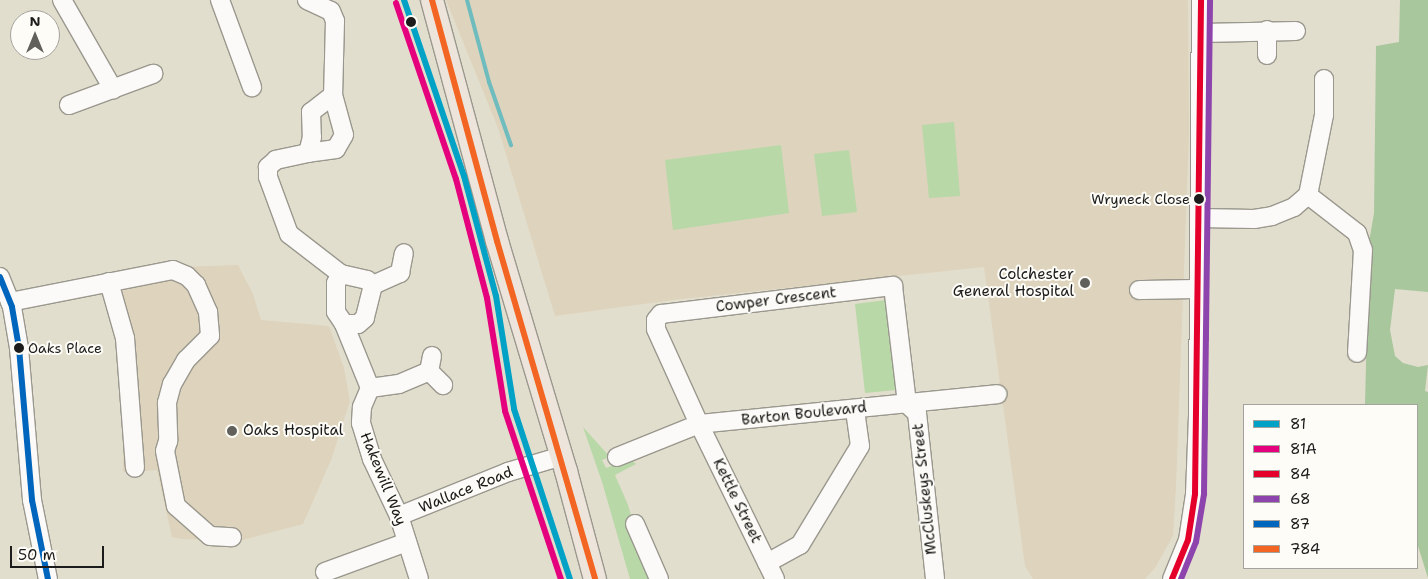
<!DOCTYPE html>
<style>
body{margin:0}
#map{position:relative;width:1428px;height:579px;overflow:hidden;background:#e2decd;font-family:"Shantell Sans",sans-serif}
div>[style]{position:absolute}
.built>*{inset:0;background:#ded3bc}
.green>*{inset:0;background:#b8d8a8}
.forest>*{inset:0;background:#a8c79d}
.stream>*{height:4px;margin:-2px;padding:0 2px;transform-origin:2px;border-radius:2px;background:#6ebcbe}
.roads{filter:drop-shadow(1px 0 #9a988e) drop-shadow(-1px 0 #9a988e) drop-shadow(0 1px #9a988e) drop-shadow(0 -1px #9a988e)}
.minor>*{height:18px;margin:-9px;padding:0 9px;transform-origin:9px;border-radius:9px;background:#fbfaf8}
.major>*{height:22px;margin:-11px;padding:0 11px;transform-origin:11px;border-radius:11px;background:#ede5dc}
.bus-1>*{height:6px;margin:-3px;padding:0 3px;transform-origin:3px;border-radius:3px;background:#01a2c5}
.bus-2>*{height:6px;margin:-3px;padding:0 3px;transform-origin:3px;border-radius:3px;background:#e5007d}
.bus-3>*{height:6px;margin:-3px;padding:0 3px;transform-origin:3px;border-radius:3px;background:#e4002b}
.bus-4>*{height:6px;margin:-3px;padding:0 3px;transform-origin:3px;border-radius:3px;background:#8e44ad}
.bus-5>*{height:6px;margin:-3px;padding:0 3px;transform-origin:3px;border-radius:3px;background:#0065bd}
.bus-6>*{height:6px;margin:-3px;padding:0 3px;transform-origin:3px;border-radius:3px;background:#f26522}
.dots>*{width:14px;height:14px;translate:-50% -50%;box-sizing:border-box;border:2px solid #fdfcf7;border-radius:50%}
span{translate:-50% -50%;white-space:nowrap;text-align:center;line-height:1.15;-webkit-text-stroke:4px #fdfcf7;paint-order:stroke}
.bus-label{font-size:14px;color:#1c1c1c}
.right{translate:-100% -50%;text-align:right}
.left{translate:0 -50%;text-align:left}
.poi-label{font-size:15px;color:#1c1c1c}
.street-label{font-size:15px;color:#1c1c1c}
.legend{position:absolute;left:1243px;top:404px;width:175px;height:165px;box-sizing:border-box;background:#fdfcf7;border:1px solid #a3a29f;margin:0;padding:6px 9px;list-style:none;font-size:15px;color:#1c1c1c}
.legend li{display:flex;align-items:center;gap:10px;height:25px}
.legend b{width:25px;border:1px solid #a3a29f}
.north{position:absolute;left:10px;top:10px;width:50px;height:50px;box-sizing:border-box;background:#fdfcf7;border:1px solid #a3a29f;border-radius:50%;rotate:0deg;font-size:14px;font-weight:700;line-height:20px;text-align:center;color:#1c1c1c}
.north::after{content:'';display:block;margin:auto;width:18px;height:22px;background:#61605a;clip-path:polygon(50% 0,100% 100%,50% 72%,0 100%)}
.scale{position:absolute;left:10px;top:546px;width:94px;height:22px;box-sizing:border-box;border:2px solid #1c1c1c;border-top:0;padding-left:6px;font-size:15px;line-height:18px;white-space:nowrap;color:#1c1c1c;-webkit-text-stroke:4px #fdfcf7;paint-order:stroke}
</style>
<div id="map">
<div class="built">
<i style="clip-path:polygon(446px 0,1188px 0,1189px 135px,1176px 486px,1173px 536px,1155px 568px,1145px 579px,1033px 579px,1025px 566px,984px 267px,673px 300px,555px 316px,498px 128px)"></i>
<i style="clip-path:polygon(238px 265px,253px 294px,261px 320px,329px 326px,344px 368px,350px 401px,331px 460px,303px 524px,239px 541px,182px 539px,172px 537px,157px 470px,123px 472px,123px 371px,110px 295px,122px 269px)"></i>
</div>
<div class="green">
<i style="clip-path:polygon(954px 122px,960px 196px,929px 198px,922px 125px)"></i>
<i style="clip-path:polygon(781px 145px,789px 213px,673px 230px,665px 160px)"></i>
<i style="clip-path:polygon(849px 150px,857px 212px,822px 216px,814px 154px)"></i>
<i style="clip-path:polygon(886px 300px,896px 390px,865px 393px,855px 304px)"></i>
<i style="clip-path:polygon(583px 427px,610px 457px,602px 460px,606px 468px,630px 459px,636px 464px,615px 475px,628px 505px,650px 579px,630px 579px,602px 482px)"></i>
</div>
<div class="forest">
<i style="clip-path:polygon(1400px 0,1428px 0,1428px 292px,1395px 289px,1390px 330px,1395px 356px,1403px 363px,1418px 367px,1428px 365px,1425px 391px,1428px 392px,1428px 578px,1417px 543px,1417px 405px,1365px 404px,1369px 242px,1374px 213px,1376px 46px,1399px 42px)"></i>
</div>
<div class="stream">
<i style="left:467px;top:0;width:85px;rotate:75deg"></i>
<i style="left:489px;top:82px;width:67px;rotate:70.8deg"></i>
</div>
<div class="roads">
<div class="minor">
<i style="left:62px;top:0;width:103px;rotate:60.2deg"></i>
<i style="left:220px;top:0;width:93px;rotate:69.8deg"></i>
<i style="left:307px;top:0;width:26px;rotate:25deg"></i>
<i style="left:331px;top:11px;width:11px;rotate:68deg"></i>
<i style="left:335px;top:21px;width:74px;rotate:91.5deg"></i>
<i style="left:333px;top:95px;width:41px;rotate:74.6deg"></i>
<i style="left:344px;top:135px;width:16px;rotate:120deg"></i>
<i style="left:336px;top:149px;width:28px;rotate:172deg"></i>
<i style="left:1202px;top:33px;width:94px;rotate:-1.2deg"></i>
<i style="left:1267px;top:55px;width:25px;rotate:-90deg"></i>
<i style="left:1324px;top:79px;width:36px;rotate:90deg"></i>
<i style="left:1324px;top:115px;width:82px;rotate:101.3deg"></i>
<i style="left:1308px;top:195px;width:62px;rotate:37.8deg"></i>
<i style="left:1357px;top:233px;width:18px;rotate:71deg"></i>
<i style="left:1363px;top:250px;width:103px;rotate:93.3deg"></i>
<i style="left:333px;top:95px;width:28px;rotate:142deg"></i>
<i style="left:311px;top:112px;width:25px;rotate:88deg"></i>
<i style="left:312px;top:137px;width:16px;rotate:104deg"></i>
<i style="left:308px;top:153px;width:33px;rotate:168deg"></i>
<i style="left:276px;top:160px;width:11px;rotate:139deg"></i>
<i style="left:268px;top:167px;width:10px;rotate:90deg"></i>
<i style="left:268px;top:177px;width:61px;rotate:69.8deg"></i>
<i style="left:289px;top:234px;width:66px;rotate:37.6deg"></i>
<i style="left:341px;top:274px;width:27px;rotate:13deg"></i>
<i style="left:367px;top:280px;width:8px;rotate:40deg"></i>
<i style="left:373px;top:285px;width:34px;rotate:104deg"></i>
<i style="left:365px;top:318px;width:9px;rotate:139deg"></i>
<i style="left:358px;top:324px;width:14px;rotate:180deg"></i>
<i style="left:69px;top:105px;width:90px;rotate:-20.3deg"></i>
<i style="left:1200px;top:218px;width:54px;rotate:1.1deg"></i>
<i style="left:1254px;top:219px;width:18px;rotate:-9deg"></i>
<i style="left:1272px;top:216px;width:24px;rotate:-22deg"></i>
<i style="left:1294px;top:207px;width:18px;rotate:-41deg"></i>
<i style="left:341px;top:274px;width:10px;rotate:119deg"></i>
<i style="left:336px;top:283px;width:29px;rotate:90deg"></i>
<i style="left:336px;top:312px;width:14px;rotate:56deg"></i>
<i style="left:344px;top:324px;width:69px;rotate:67.9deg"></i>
<i style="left:370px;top:388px;width:21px;rotate:113deg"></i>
<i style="left:362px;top:407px;width:16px;rotate:94deg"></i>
<i style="left:361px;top:423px;width:38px;rotate:73deg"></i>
<i style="left:372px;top:459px;width:63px;rotate:64.7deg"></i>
<i style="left:399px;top:516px;width:66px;rotate:72.4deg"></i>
<i style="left:0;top:277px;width:32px;rotate:68deg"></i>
<i style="left:12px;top:307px;width:42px;rotate:80.3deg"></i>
<i style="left:19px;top:348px;width:153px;rotate:85.1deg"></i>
<i style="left:32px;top:500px;width:81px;rotate:78.6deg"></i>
<i style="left:109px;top:282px;width:58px;rotate:74.1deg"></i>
<i style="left:125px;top:338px;width:130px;rotate:85.6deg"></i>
<i style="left:373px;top:285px;width:30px;rotate:-24deg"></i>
<i style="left:400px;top:273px;width:20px;rotate:-79deg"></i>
<i style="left:1139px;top:290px;width:59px;rotate:-1deg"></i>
<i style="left:10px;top:302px;width:166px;rotate:-11.1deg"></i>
<i style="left:173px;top:270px;width:15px;rotate:23deg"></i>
<i style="left:187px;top:276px;width:13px;rotate:45deg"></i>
<i style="left:196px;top:285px;width:30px;rotate:66deg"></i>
<i style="left:208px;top:312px;width:24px;rotate:85deg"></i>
<i style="left:210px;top:336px;width:34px;rotate:135deg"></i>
<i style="left:186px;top:360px;width:28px;rotate:120deg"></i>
<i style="left:172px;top:384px;width:20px;rotate:105deg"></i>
<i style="left:167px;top:403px;width:38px;rotate:88deg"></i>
<i style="left:168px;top:441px;width:10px;rotate:107deg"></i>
<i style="left:165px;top:451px;width:56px;rotate:78.7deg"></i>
<i style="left:176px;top:506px;width:45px;rotate:41.4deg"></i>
<i style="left:210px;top:536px;width:22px;rotate:3deg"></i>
<i style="left:432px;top:356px;width:15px;rotate:101deg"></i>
<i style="left:429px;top:371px;width:20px;rotate:45deg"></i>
<i style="left:370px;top:388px;width:29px;rotate:-8deg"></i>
<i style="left:399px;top:384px;width:33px;rotate:-23deg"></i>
<i style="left:617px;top:457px;width:88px;rotate:-21.9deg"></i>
<i style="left:699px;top:424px;width:300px;rotate:-5.7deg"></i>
<i style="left:399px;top:516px;width:118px;rotate:-22deg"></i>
<i style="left:508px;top:472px;width:56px;rotate:-16.5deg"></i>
<i style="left:635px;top:524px;width:60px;rotate:66.4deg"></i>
<i style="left:767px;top:563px;width:38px;rotate:-29deg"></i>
<i style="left:800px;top:545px;width:116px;rotate:-58.8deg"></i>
<i style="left:860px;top:446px;width:37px;rotate:-98deg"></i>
<i style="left:325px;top:572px;width:87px;rotate:-20.1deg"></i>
<i style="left:775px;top:579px;width:173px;rotate:-116.1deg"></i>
<i style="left:699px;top:424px;width:104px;rotate:-114.4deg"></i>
<i style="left:656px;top:329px;width:9px;rotate:-90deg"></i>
<i style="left:656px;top:320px;width:8px;rotate:-50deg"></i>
<i style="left:661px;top:314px;width:234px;rotate:-6.9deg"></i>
<i style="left:893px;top:286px;width:119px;rotate:83.2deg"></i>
<i style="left:907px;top:404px;width:13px;rotate:42deg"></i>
<i style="left:917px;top:413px;width:167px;rotate:83.8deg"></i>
<i style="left:1172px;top:579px;width:42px;rotate:-67.7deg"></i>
<i style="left:1188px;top:540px;width:47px;rotate:-81.3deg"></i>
<i style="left:1195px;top:494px;width:79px;rotate:-87.8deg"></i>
<i style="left:1198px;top:415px;width:415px;rotate:-89.6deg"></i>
</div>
<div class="major">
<i style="left:432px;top:0;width:250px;rotate:74.9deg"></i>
<i style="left:497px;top:241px;width:240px;rotate:73.3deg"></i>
<i style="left:566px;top:471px;width:112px;rotate:75deg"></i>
</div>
</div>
<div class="bus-1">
<i style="left:404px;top:0;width:186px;rotate:71.2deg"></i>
<i style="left:464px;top:176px;width:124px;rotate:75.1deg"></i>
<i style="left:496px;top:296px;width:114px;rotate:80.9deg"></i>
<i style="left:514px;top:409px;width:179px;rotate:71.8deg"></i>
</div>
<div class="bus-2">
<i style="left:396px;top:3px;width:186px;rotate:71.2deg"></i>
<i style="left:456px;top:179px;width:123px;rotate:75.4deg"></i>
<i style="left:487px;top:298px;width:114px;rotate:80.9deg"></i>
<i style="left:505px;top:411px;width:177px;rotate:71.6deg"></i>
</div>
<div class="bus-3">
<i style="left:1172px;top:579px;width:42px;rotate:-67.7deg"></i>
<i style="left:1188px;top:540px;width:47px;rotate:-81.3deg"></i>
<i style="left:1195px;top:494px;width:494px;rotate:-89.3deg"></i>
</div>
<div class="bus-4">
<i style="left:1181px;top:579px;width:40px;rotate:-68deg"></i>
<i style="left:1196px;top:542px;width:49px;rotate:-80.5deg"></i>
<i style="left:1204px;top:494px;width:494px;rotate:-89.3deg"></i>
</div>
<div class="bus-5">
<i style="left:0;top:277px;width:32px;rotate:68deg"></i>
<i style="left:12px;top:307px;width:42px;rotate:80.3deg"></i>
<i style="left:19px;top:348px;width:153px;rotate:85.1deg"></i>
<i style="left:32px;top:500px;width:81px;rotate:78.6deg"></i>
</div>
<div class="bus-6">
<i style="left:432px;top:0;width:250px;rotate:74.9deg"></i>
<i style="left:497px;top:241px;width:352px;rotate:73.8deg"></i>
</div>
<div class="dots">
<i style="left:411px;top:22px;background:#1c1c1c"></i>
<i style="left:1199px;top:199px;background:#1c1c1c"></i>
<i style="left:1085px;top:283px;background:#61605a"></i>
<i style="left:19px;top:348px;background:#1c1c1c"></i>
<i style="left:232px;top:431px;background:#61605a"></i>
</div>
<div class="bus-label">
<span class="right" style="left:1190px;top:199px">Wryneck Close</span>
<span class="left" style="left:28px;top:348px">Oaks Place</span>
</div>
<div class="poi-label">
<span class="right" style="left:1074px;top:283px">Colchester<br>General Hospital</span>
<span class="left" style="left:243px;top:431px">Oaks Hospital</span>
</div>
<div class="street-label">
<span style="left:776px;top:300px;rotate:-7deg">Cowper Crescent</span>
<span style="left:804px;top:414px;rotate:-6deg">Barton Boulevard</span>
<span style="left:383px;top:479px;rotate:68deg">Hakewill Way</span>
<span style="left:925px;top:489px;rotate:-96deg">McCluskeys Street</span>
<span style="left:466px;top:490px;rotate:-22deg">Wallace Road</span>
<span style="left:737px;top:501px;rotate:64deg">Kettle Street</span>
</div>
<ul class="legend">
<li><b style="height:6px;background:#01a2c5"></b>81</li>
<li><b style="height:6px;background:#e5007d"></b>81A</li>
<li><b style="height:6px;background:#e4002b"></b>84</li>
<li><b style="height:6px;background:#8e44ad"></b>68</li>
<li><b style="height:6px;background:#0065bd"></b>87</li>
<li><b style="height:6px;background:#f26522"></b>784</li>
</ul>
<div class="north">N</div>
<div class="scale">50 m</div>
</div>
